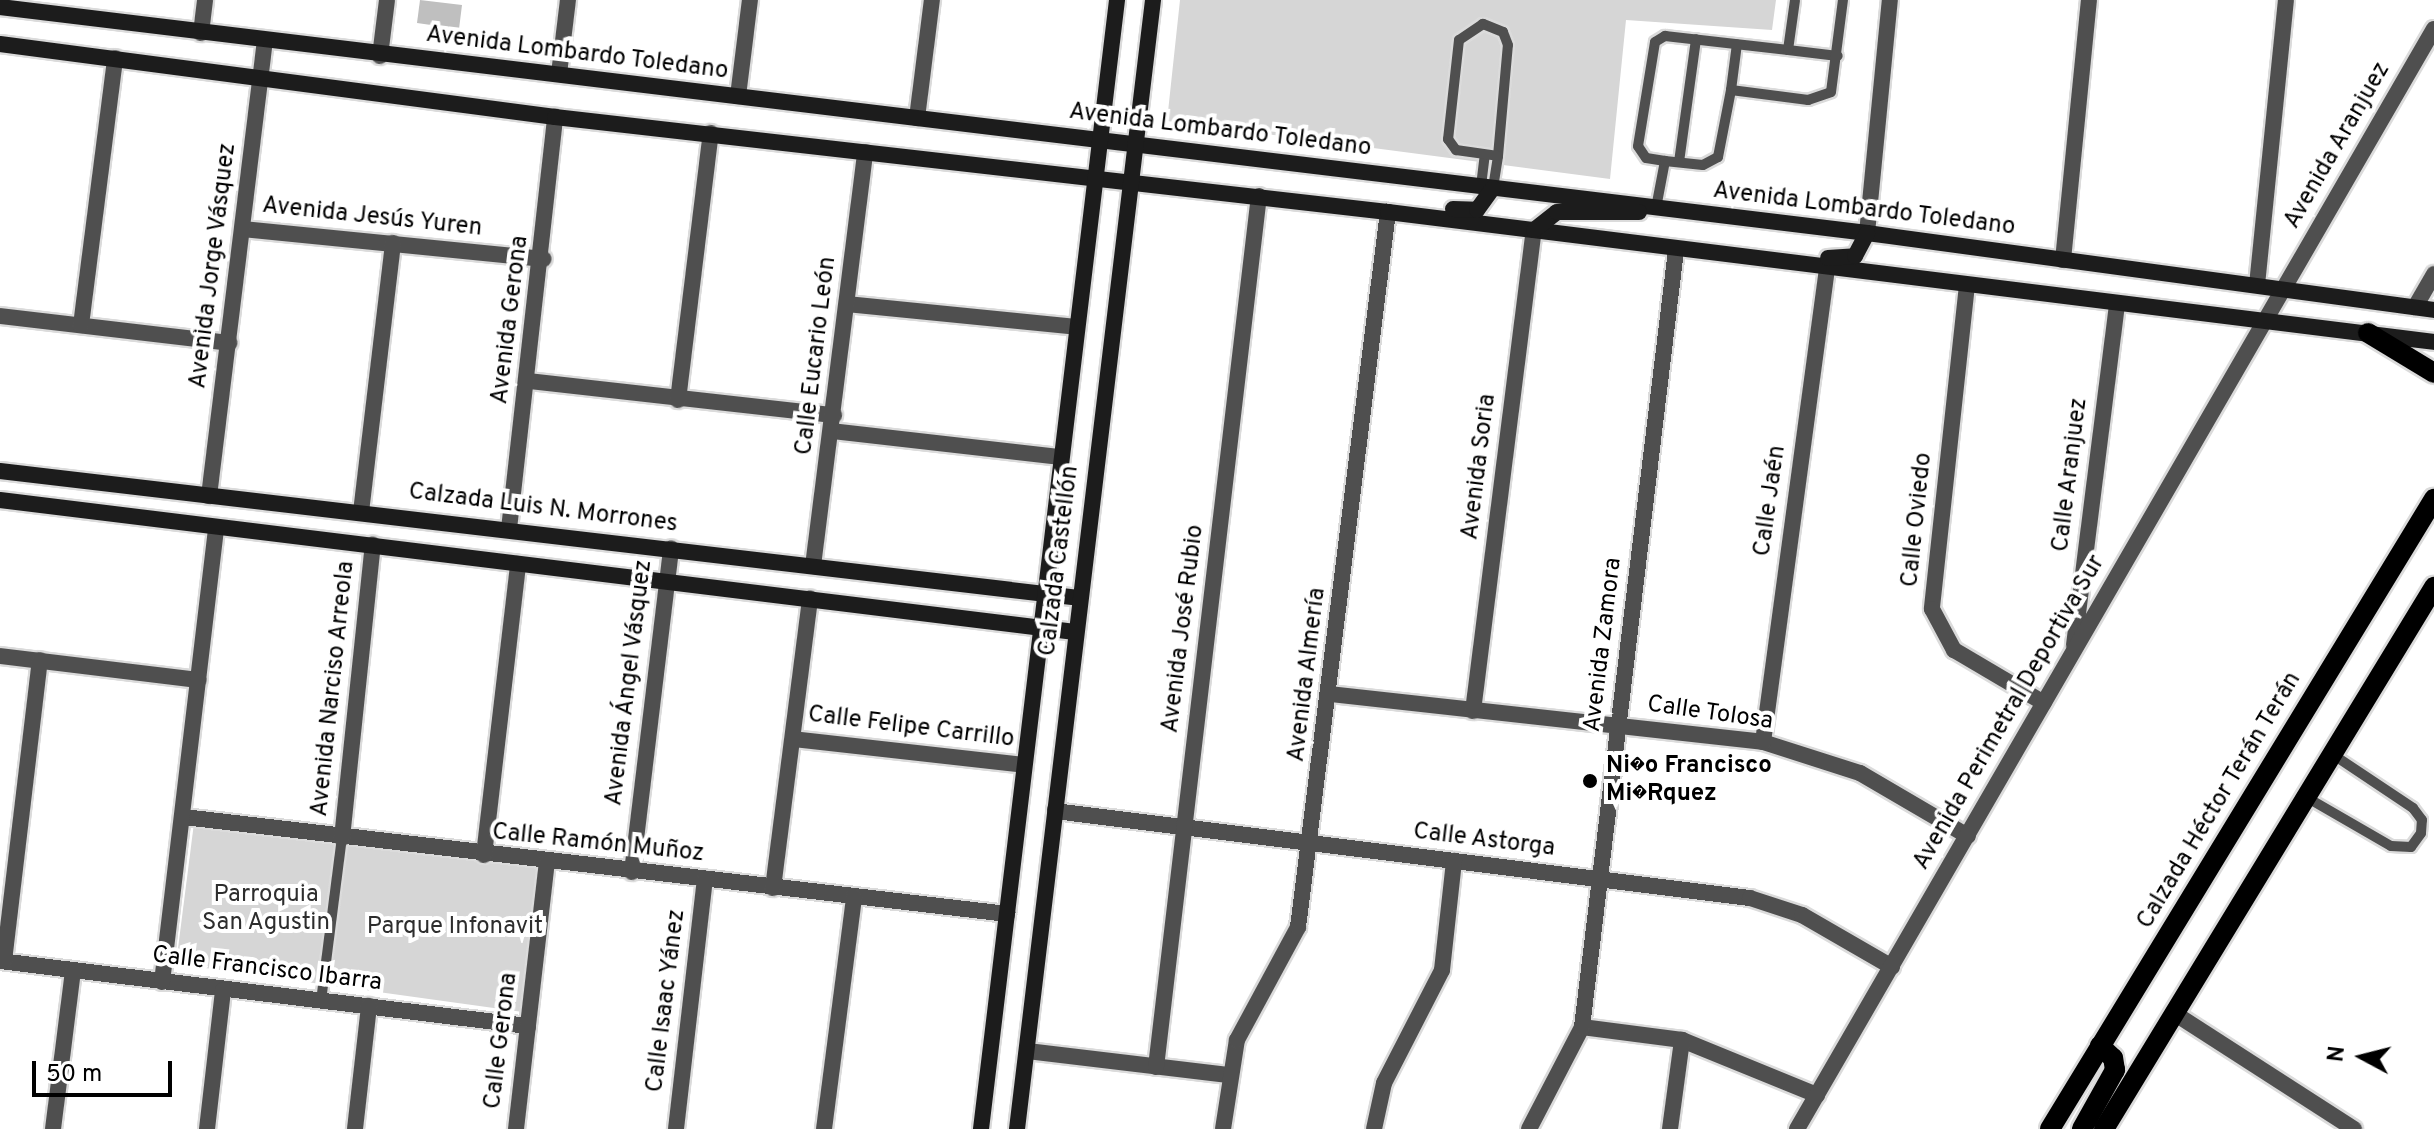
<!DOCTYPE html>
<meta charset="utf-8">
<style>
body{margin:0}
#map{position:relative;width:2434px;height:1129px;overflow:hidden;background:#fff;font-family:Overpass,sans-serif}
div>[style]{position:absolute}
.green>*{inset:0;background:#d6d6d6}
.building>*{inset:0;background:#bfbfbf}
.roads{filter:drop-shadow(2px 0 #dbdbdb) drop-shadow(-2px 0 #dbdbdb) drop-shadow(0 2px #dbdbdb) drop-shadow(0 -2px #dbdbdb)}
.lane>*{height:10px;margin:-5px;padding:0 5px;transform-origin:5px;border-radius:5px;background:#4f4f4f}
.street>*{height:16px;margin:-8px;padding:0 8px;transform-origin:8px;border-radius:8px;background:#4f4f4f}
.secondary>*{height:16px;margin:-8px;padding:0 8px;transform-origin:8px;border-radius:8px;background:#1c1c1c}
.primary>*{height:20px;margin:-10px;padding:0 10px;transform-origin:10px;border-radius:10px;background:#000}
.dots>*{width:22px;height:22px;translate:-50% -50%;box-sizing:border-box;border:4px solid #fff;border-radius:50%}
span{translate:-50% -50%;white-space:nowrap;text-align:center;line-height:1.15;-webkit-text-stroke:8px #fff;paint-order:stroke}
.street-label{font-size:24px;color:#000}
.poi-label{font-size:24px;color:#000;font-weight:700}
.left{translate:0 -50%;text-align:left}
.park-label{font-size:24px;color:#2d2d2d}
.north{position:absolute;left:2322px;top:1017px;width:80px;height:80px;-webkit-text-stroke:6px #fff;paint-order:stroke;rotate:277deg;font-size:22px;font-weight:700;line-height:32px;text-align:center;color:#000}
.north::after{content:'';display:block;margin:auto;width:28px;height:36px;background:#000;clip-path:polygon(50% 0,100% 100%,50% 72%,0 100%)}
.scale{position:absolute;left:32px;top:1061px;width:140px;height:36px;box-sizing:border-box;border:4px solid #000;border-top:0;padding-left:10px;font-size:24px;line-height:28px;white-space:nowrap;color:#000;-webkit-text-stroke:6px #fff;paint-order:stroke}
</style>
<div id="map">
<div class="green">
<i style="clip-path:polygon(1180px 0,1776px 0,1772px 30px,1626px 20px,1610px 179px,1167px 121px)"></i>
<i style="clip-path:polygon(194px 823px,538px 862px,523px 1012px,176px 964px)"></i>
</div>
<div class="building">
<i style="clip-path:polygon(420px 0,462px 5px,459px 29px,417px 23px)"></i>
</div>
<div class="roads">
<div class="lane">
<i style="left:1788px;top:50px;width:50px;rotate:6.8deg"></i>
<i style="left:1731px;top:90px;width:46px;rotate:-82.6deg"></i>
<i style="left:1665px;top:161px;width:19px;rotate:-171deg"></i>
<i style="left:1646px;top:158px;width:14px;rotate:-124deg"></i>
<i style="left:1638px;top:146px;width:105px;rotate:-80.7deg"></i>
<i style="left:1655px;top:42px;width:12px;rotate:-31deg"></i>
<i style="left:1665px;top:36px;width:124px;rotate:6.5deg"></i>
<i style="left:1788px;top:50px;width:50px;rotate:-82deg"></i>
<i style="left:1679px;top:162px;width:124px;rotate:-82.1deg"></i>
<i style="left:1481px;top:186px;width:31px;rotate:-83deg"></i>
<i style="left:1493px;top:188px;width:32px;rotate:-81deg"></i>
<i style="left:1498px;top:156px;width:111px;rotate:-84.9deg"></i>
<i style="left:1508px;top:45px;width:14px;rotate:-111deg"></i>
<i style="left:1503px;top:32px;width:22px;rotate:-158deg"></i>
<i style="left:1483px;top:24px;width:29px;rotate:146deg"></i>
<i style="left:1459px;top:40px;width:100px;rotate:96.3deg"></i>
<i style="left:1448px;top:139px;width:14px;rotate:54deg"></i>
<i style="left:1456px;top:150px;width:42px;rotate:8.1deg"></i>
<i style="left:1656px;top:208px;width:48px;rotate:-79.2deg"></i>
<i style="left:1665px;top:161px;width:38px;rotate:6deg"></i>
<i style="left:1703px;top:165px;width:17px;rotate:-28deg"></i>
<i style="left:1718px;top:157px;width:68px;rotate:-79deg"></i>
<i style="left:1731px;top:90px;width:78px;rotate:7.4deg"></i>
<i style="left:1808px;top:100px;width:24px;rotate:-19deg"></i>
<i style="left:1831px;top:92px;width:93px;rotate:-82.6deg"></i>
<i style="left:2306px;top:797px;width:98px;rotate:30deg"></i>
<i style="left:2391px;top:846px;width:20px;rotate:3deg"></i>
<i style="left:2411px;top:847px;width:17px;rotate:-54deg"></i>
<i style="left:2421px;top:833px;width:13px;rotate:-86deg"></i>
<i style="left:2422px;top:820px;width:15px;rotate:-127deg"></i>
<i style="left:2413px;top:808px;width:97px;rotate:-146.3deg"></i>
<i style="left:321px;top:1001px;width:164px;rotate:-82.7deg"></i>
</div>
<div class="street">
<i style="left:201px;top:33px;width:33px;rotate:-83deg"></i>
<i style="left:380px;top:56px;width:56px;rotate:-82.9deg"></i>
<i style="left:559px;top:74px;width:75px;rotate:-83.1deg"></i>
<i style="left:738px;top:96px;width:97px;rotate:-82.9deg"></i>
<i style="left:917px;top:118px;width:119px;rotate:-82.8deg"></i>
<i style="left:243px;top:229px;width:302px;rotate:5.7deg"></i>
<i style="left:1867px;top:233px;width:234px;rotate:-84.4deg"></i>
<i style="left:2063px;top:260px;width:261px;rotate:-84.3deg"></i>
<i style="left:1967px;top:285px;width:326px;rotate:96.2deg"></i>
<i style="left:1932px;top:609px;width:47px;rotate:61.8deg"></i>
<i style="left:1954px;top:650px;width:104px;rotate:30.5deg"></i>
<i style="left:2257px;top:285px;width:286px;rotate:-84.2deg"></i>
<i style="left:847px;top:304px;width:230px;rotate:5.7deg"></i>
<i style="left:2415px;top:307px;width:38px;rotate:-60deg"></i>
<i style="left:0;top:316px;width:231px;rotate:6.7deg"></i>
<i style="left:81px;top:325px;width:269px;rotate:-82.7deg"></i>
<i style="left:529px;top:381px;width:307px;rotate:6.4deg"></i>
<i style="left:678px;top:400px;width:269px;rotate:-83deg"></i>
<i style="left:832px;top:431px;width:229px;rotate:6.5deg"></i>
<i style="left:209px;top:496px;width:458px;rotate:-83deg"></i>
<i style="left:361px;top:512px;width:271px;rotate:-83.2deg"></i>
<i style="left:509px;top:529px;width:415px;rotate:-83.6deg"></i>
<i style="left:813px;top:566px;width:417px;rotate:-82.8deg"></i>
<i style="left:2074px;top:645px;width:343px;rotate:-82.8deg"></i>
<i style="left:0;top:656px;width:200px;rotate:6.9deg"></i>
<i style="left:1330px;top:694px;width:436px;rotate:6.3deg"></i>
<i style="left:1763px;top:742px;width:102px;rotate:17.7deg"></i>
<i style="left:1860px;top:773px;width:125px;rotate:30.3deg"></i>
<i style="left:1473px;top:711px;width:485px;rotate:-82.8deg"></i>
<i style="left:793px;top:739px;width:231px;rotate:6.4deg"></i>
<i style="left:1763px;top:742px;width:480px;rotate:-82.3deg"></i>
<i style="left:1055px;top:811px;width:700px;rotate:7.14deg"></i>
<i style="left:1750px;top:898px;width:55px;rotate:18.1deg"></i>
<i style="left:1802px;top:915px;width:104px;rotate:30deg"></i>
<i style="left:184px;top:817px;width:829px;rotate:6.72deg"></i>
<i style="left:342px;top:838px;width:295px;rotate:-84deg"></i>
<i style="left:484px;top:855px;width:293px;rotate:-83.3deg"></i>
<i style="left:632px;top:872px;width:326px;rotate:-83.1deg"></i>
<i style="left:773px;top:888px;width:292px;rotate:-82.7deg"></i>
<i style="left:0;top:961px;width:532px;rotate:7.02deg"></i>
<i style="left:4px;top:961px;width:303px;rotate:-83.2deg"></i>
<i style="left:162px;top:982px;width:457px;rotate:-83.2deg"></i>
<i style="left:2174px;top:1013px;width:214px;rotate:32.8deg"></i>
<i style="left:1582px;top:1027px;width:101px;rotate:7.4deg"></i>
<i style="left:1682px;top:1040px;width:146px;rotate:22.2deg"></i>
<i style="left:1027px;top:1051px;width:203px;rotate:6.8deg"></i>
<i style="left:1156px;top:1067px;width:877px;rotate:-83.26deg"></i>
<i style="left:53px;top:1129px;width:160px;rotate:-82.8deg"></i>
<i style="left:207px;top:1129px;width:140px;rotate:-83.4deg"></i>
<i style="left:355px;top:1129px;width:124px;rotate:-83.5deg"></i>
<i style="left:516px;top:1129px;width:268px;rotate:-83.4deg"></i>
<i style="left:676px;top:1129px;width:252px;rotate:-83.4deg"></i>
<i style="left:824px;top:1129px;width:234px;rotate:-82.6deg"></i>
<i style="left:1223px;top:1129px;width:90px;rotate:-81.1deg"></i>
<i style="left:1237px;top:1040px;width:128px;rotate:-61.6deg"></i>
<i style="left:1298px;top:927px;width:721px;rotate:-82.83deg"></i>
<i style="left:1374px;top:1129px;width:47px;rotate:-77.7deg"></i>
<i style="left:1384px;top:1083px;width:127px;rotate:-62.8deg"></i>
<i style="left:1442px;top:970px;width:110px;rotate:-83.7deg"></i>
<i style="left:1529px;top:1129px;width:115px;rotate:-62.5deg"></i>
<i style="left:1582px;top:1027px;width:783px;rotate:-83.1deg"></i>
<i style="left:1670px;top:1129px;width:90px;rotate:-82.3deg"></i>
<i style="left:1797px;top:1129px;width:1271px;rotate:-59.93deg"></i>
</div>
<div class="secondary">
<i style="left:0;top:7px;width:1881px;rotate:6.9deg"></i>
<i style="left:1867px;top:233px;width:572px;rotate:7.73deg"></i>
<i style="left:0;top:44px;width:560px;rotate:7.49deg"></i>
<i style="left:555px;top:117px;width:838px;rotate:6.51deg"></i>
<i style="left:1388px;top:212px;width:1054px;rotate:7.08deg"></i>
<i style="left:1453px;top:209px;width:24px;rotate:2deg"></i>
<i style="left:1477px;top:210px;width:27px;rotate:-54deg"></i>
<i style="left:1534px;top:230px;width:29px;rotate:-38deg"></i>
<i style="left:1557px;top:212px;width:82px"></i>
<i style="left:1828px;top:258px;width:27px;rotate:-4deg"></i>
<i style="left:1855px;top:256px;width:26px;rotate:-62deg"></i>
<i style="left:0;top:471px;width:1086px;rotate:6.71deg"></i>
<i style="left:0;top:500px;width:1083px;rotate:7deg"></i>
<i style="left:981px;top:1129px;width:1137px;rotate:-83.13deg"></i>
<i style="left:1017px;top:1129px;width:1137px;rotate:-83.13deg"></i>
</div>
<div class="primary">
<i style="left:2368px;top:333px;width:77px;rotate:31.2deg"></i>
<i style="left:2050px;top:1129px;width:738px;rotate:-58.64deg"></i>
<i style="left:2082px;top:1129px;width:68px;rotate:-60.8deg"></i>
<i style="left:2115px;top:1070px;width:12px;rotate:-99deg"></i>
<i style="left:2113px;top:1058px;width:18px;rotate:-137deg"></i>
<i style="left:2104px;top:1129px;width:635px;rotate:-58.66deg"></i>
</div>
</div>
<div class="dots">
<i style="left:1590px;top:781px;background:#000"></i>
</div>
<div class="street-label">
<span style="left:577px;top:54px;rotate:7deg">Avenida Lombardo Toledano</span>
<span style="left:1220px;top:131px;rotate:7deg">Avenida Lombardo Toledano</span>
<span style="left:2338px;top:146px;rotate:-60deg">Avenida Aranjuez</span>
<span style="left:1864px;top:210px;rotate:7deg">Avenida Lombardo Toledano</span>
<span style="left:372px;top:218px;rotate:6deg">Avenida Jesús Yuren</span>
<span style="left:214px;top:266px;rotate:-83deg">Avenida Jorge Vásquez</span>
<span style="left:511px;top:320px;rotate:-83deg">Avenida Gerona</span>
<span style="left:817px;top:356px;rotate:-83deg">Calle Eucario León</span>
<span style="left:1480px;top:467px;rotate:-83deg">Avenida Soria</span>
<span style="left:2071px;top:475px;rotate:-83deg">Calle Aranjuez</span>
<span style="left:1771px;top:501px;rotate:-82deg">Calle Jaén</span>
<span style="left:543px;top:509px;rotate:7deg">Calzada Luis N. Morrones</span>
<span style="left:1918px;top:520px;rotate:-84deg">Calle Oviedo</span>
<span style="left:1060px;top:561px;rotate:-83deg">Calzada Castellón</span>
<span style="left:1184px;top:629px;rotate:-83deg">Avenida José Rubio</span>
<span style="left:1604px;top:645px;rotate:-83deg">Avenida Zamora</span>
<span style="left:1308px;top:675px;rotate:-83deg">Avenida Almería</span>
<span style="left:630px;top:683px;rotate:-83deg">Avenida Ángel Vásquez</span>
<span style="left:334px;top:689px;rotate:-84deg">Avenida Narciso Arreola</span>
<span style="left:2010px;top:713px;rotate:-60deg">Avenida Perimetral Deportiva Sur</span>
<span style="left:1710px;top:714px;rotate:8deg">Calle Tolosa</span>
<span style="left:911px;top:728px;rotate:7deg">Calle Felipe Carrillo</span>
<span style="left:2220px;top:801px;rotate:-59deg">Calzada Héctor Terán Terán</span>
<span style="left:1484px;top:841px;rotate:7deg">Calle Astorga</span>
<span style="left:598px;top:844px;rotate:6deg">Calle Ramón Muñoz</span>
<span style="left:267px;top:970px;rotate:7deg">Calle Francisco Ibarra</span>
<span style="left:667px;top:1001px;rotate:-83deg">Calle Isaac Yánez</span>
<span style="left:502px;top:1041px;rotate:-83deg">Calle Gerona</span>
</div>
<div class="poi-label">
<span class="left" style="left:1606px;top:781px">Ni�o Francisco<br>Mi�Rquez</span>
</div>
<div class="park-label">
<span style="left:266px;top:910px">Parroquia<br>San Agustin</span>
<span style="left:455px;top:928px">Parque Infonavit</span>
</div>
<div class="north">N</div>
<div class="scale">50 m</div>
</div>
